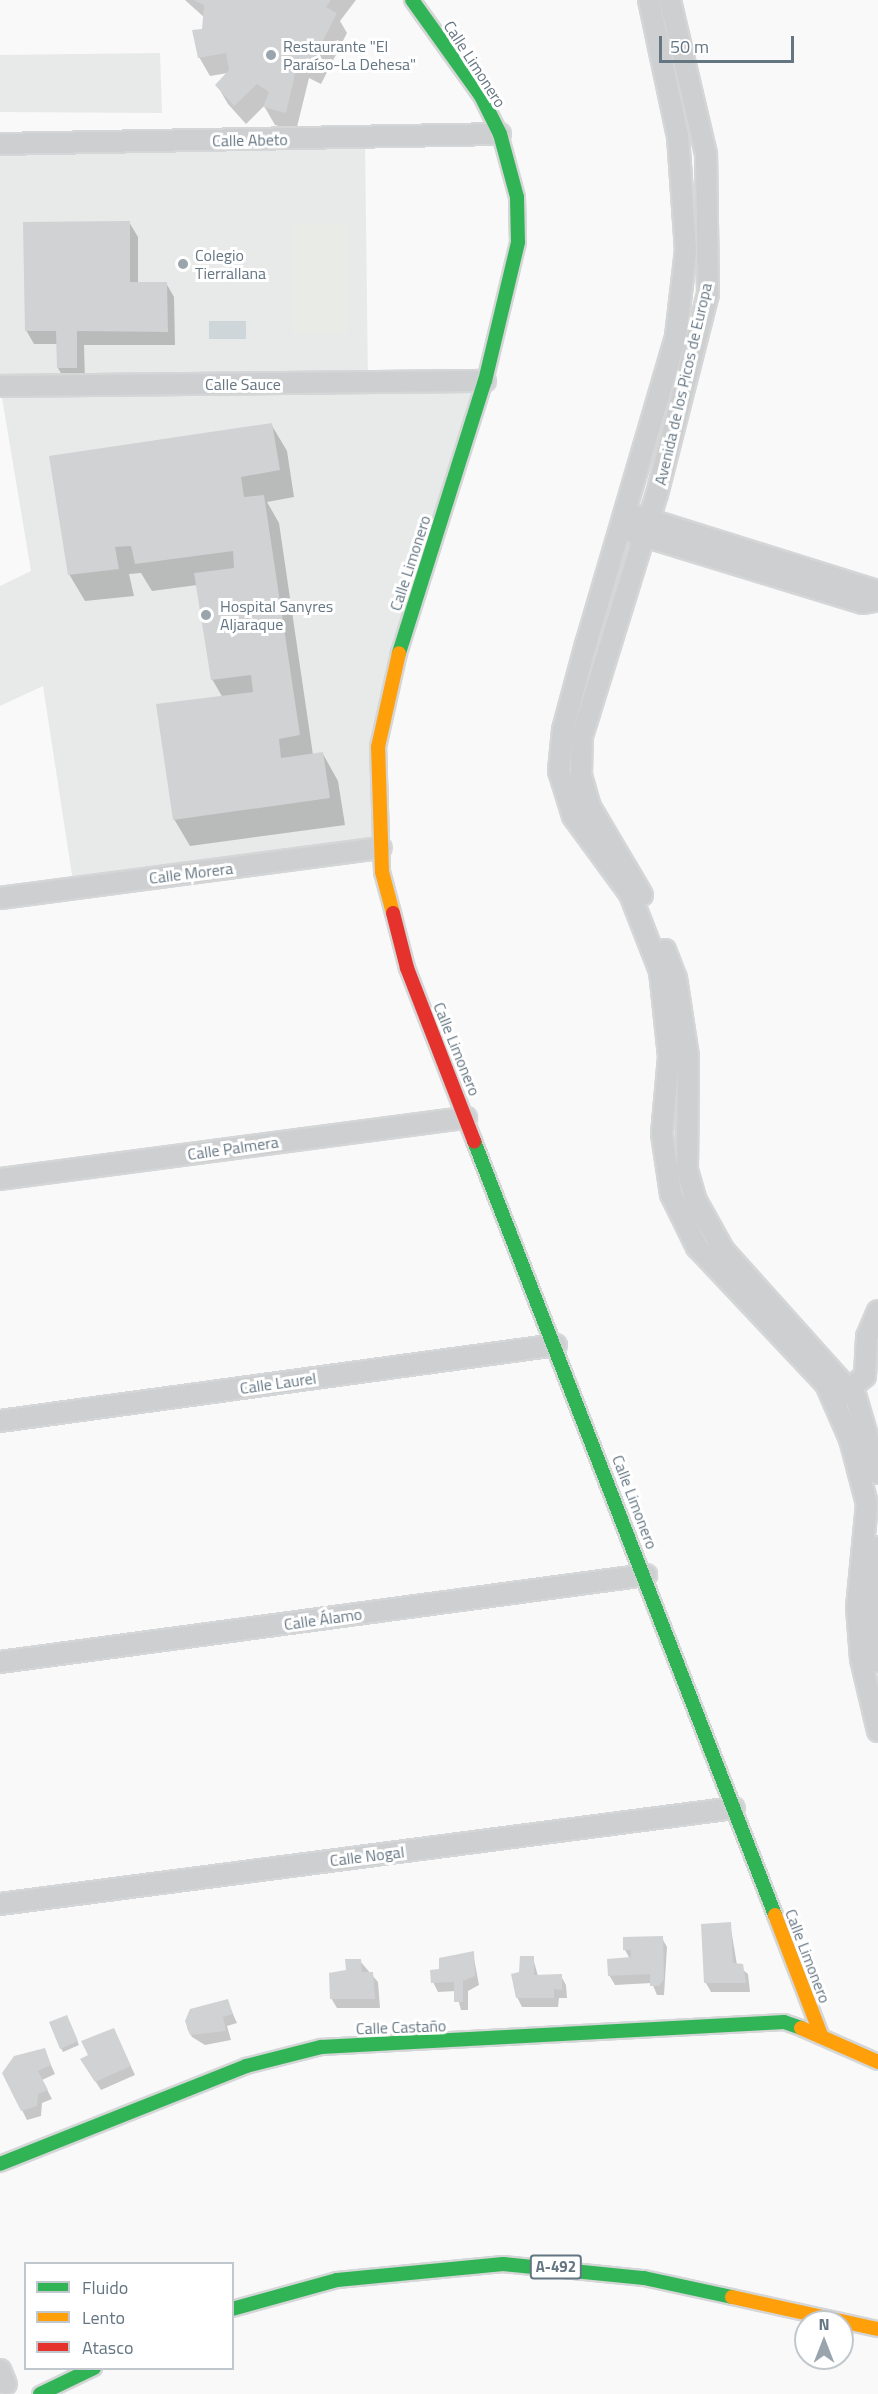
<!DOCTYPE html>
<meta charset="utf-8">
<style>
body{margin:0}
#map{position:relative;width:878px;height:2394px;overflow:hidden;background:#f9f9f9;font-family:"Titillium Web",sans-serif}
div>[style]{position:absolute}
.built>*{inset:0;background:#e8e9e9}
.green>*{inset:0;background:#e8ebe6}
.water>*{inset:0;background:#ced6d9}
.shadow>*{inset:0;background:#0003}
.building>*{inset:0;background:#d0d2d3}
.roads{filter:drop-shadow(2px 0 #d5d6d7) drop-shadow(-2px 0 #d5d6d7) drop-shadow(0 2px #d5d6d7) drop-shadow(0 -2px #d5d6d7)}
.street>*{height:20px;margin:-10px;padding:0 10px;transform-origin:10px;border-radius:10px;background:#cecfd0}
.fast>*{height:14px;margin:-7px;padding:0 7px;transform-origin:7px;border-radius:7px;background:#30b455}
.slow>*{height:14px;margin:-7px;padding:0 7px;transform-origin:7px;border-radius:7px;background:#ff9f0a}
.jam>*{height:14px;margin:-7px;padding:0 7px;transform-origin:7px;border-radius:7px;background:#e5322d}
.dots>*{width:16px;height:16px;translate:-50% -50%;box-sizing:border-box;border:3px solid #fff;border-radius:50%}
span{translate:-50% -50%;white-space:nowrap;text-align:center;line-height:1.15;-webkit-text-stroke:6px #fff;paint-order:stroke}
.shield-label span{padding:2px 4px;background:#fff;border:2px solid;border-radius:4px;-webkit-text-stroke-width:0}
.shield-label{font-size:15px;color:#657683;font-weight:700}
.poi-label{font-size:16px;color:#657683}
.left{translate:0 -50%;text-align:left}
.street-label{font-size:16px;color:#657683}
.legend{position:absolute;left:24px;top:2262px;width:210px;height:108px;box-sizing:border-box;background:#fff;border:2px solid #c1c8cd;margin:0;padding:8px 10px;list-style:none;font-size:18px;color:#657683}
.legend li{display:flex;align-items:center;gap:12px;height:30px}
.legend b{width:30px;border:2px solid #c1c8cd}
.north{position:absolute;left:794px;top:2310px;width:60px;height:60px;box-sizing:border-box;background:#fff;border:2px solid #c1c8cd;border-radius:50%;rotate:0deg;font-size:16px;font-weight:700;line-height:24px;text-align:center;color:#657683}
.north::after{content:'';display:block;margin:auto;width:21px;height:27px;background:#99a4ac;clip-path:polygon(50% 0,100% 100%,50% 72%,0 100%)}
.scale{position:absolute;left:659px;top:36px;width:135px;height:27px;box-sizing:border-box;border:3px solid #657683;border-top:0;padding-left:8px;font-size:18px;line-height:21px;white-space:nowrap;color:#657683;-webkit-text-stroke:4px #fff;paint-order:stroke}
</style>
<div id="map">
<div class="built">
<i style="clip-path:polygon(160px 53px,162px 113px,0 112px,0 55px)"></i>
<i style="clip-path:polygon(365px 137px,368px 383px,485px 381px,378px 747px,381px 848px,74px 888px,43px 686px,0 706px,0 586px,31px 571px,0 386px,0 144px)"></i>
</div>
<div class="green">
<i style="clip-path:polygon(292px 223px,348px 223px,348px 333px,293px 333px)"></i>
</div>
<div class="water">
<i style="clip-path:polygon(209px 321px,246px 321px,246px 339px,209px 339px)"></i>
</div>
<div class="shadow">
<i style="clip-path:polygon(185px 0,356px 0,340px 21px,347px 33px,321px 84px,309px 78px,296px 131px,275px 125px,264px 106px,246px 124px,228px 104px,217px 85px,228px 73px,210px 76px,199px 57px,205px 18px)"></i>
<i style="clip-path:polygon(129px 222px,138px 237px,138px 284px,166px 283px,174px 297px,175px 345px,84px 345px,85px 381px,66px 382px,58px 368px,58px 344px,34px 344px,26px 330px)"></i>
<i style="clip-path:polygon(271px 424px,287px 451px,294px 497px,267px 502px,279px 523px,313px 755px,323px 754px,338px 781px,345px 825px,190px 846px,174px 819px,223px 698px,212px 679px,197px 585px,152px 591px,141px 573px,129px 574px,134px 596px,85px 601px,69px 574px)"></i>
<i style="clip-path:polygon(730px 1923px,737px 1965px,748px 1974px,750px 1992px,711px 1992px,706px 1983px)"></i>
<i style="clip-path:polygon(662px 1938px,667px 1947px,664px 1995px,657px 1995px,652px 1983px,615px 1985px,609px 1975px,630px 1959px,625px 1950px)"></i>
<i style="clip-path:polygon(473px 1953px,479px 1985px,468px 1991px,468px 2010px,461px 2010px,456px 1991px,438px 1992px,433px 1982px,440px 1971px)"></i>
<i style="clip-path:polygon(533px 1958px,538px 1976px,561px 1976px,566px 1985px,567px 1998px,559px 1998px,558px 2007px,522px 2007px,517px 1997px,521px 1974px)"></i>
<i style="clip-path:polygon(360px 1961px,378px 1982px,380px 2008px,337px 2008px,331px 1998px)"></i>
<i style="clip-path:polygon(227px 2001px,237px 2023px,227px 2026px,231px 2040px,205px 2045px,192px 2037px,187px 2028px,191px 2011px)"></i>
<i style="clip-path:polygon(69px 2021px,79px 2045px,63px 2052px,61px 2048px)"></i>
<i style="clip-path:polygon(118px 2039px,135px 2075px,101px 2090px,82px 2060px)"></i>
<i style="clip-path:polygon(44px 2050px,55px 2074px,42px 2080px,52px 2099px,42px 2103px,41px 2116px,27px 2120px,22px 2110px)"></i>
</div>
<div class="building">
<i style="clip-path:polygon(194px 0,331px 0,326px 7px,337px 13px,310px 66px,298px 61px,286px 113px,263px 107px,269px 92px,257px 84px,234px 106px,215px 85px,229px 70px,226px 53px,198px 58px,192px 30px,202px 29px,204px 5px)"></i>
<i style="clip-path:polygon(130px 221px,130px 282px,167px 282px,168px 332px,77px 331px,77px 368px,57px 368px,56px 331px,25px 331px,23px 222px)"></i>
<i style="clip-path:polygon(272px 423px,280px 470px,241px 477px,244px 497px,264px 495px,300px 735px,279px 739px,281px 758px,323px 752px,330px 798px,173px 820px,156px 704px,253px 692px,251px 675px,211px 680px,194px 573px,234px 568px,233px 551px,135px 564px,131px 546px,115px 547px,119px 569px,68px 575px,49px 456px)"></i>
<i style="clip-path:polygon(731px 1922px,733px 1963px,743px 1964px,746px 1983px,704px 1983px,701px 1924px)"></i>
<i style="clip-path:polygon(663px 1936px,664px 1979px,659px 1986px,650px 1986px,650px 1974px,608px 1976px,607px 1959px,631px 1957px,631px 1950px,623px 1950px,623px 1937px)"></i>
<i style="clip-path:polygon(474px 1951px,475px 1976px,463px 1981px,463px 2002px,454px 2002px,454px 1982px,431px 1983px,430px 1970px,439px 1969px,439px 1958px)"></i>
<i style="clip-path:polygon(520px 1956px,534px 1956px,534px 1975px,562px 1974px,562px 1990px,554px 1989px,554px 1998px,516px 1998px,511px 1974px,519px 1972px)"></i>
<i style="clip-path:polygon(345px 1959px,361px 1959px,362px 1972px,373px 1972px,375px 1999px,330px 1999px,329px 1973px,346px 1970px)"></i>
<i style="clip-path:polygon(228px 1999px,233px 2014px,223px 2017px,226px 2031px,190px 2035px,185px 2021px,190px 2009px)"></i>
<i style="clip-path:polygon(67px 2015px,78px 2041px,60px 2049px,49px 2022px)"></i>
<i style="clip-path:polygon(114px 2028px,131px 2066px,95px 2082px,80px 2059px,88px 2055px,81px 2041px)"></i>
<i style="clip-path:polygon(45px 2048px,51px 2065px,38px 2071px,48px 2090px,38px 2094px,37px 2106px,21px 2111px,2px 2073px,14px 2056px)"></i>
</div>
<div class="roads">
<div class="street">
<i style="left:649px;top:0;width:139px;rotate:78deg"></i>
<i style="left:678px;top:136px;width:114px;rotate:86deg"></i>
<i style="left:686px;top:250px;width:88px;rotate:96.6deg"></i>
<i style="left:676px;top:337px;width:320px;rotate:106.3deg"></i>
<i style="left:586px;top:644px;width:89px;rotate:105deg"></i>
<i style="left:563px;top:730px;width:41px;rotate:95.6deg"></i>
<i style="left:559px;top:771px;width:47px;rotate:72.7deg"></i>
<i style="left:573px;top:816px;width:97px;rotate:53.8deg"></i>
<i style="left:630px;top:894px;width:83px;rotate:68.7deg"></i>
<i style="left:660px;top:971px;width:86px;rotate:84deg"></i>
<i style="left:669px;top:1057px;width:77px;rotate:95.2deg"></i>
<i style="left:662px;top:1134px;width:61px;rotate:81.5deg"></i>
<i style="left:671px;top:1194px;width:59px;rotate:63.9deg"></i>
<i style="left:697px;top:1247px;width:188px;rotate:46.7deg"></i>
<i style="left:826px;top:1384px;width:60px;rotate:66.4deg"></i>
<i style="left:850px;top:1439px;width:67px;rotate:75.3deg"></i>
<i style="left:867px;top:1504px;width:103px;rotate:95.5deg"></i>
<i style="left:857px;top:1607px;width:52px;rotate:85.6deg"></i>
<i style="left:861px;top:1659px;width:74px;rotate:76.7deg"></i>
<i style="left:0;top:144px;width:500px;rotate:-1.15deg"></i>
<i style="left:0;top:386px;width:485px;rotate:-0.6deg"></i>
<i style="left:634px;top:533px;width:239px;rotate:17deg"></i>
<i style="left:863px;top:603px;width:10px;rotate:-11deg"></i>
<i style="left:873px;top:601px;width:11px;rotate:-68deg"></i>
<i style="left:877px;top:591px;width:250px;rotate:-162.6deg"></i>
<i style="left:642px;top:895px;width:102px;rotate:-120.6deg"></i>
<i style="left:590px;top:807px;width:33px;rotate:-106deg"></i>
<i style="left:581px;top:775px;width:39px;rotate:-89deg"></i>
<i style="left:582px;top:736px;width:253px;rotate:-72.8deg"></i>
<i style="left:657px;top:494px;width:206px;rotate:-75.7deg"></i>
<i style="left:708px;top:294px;width:140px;rotate:-90.8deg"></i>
<i style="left:706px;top:154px;width:158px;rotate:-103.2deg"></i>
<i style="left:0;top:898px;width:384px;rotate:-7.5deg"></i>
<i style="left:665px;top:950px;width:30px;rotate:69deg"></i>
<i style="left:676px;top:978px;width:79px;rotate:81.3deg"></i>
<i style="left:688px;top:1056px;width:114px;rotate:90.5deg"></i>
<i style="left:687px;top:1170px;width:32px;rotate:74deg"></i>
<i style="left:696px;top:1201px;width:57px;rotate:60.8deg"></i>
<i style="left:724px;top:1251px;width:198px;rotate:48.1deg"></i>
<i style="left:856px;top:1398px;width:78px;rotate:73.7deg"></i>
<i style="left:0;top:1179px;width:470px;rotate:-7.5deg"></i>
<i style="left:841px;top:1396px;width:31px;rotate:-40deg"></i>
<i style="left:865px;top:1376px;width:39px;rotate:-87deg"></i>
<i style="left:867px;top:1337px;width:28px;rotate:-67deg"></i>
<i style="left:0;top:1421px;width:561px;rotate:-7.78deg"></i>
<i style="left:878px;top:1547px;width:88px;rotate:93.3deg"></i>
<i style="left:873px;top:1635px;width:27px;rotate:80deg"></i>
<i style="left:0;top:1662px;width:652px;rotate:-7.67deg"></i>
<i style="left:0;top:1904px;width:740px;rotate:-7.45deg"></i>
<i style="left:0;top:2370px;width:15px;rotate:67deg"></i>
</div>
<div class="fast">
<i style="left:399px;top:653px;width:285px;rotate:-72.5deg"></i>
<i style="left:485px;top:381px;width:143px;rotate:-76.6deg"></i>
<i style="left:518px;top:242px;width:45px;rotate:-91.3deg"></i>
<i style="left:517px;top:197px;width:65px;rotate:-105.1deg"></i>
<i style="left:500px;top:134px;width:42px;rotate:-116.6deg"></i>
<i style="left:481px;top:96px;width:118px;rotate:-125.7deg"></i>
<i style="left:474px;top:1141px;width:830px;rotate:68.75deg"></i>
<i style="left:0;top:2164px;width:265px;rotate:-21.7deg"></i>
<i style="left:246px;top:2066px;width:77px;rotate:-14.2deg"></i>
<i style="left:321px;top:2047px;width:464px;rotate:-3.1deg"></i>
<i style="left:784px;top:2022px;width:18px;rotate:19deg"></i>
<i style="left:232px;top:2309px;width:109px;rotate:-15.4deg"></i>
<i style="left:337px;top:2280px;width:167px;rotate:-5.5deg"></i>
<i style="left:503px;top:2264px;width:142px;rotate:5.7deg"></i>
<i style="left:644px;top:2278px;width:90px;rotate:12.2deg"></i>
<i style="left:40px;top:2394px;width:60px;rotate:-25.7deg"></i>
</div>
<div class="slow">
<i style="left:393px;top:913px;width:42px;rotate:-105deg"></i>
<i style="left:382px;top:872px;width:125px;rotate:-91.8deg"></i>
<i style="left:378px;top:747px;width:96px;rotate:-77.4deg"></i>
<i style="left:775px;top:1915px;width:129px;rotate:69deg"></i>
<i style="left:801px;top:2028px;width:84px;rotate:23.8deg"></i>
<i style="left:732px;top:2297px;width:149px;rotate:12.4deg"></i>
</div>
<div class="jam">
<i style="left:393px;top:913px;width:57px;rotate:75.7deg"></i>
<i style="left:407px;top:968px;width:186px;rotate:68.8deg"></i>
</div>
</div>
<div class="dots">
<i style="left:271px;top:55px;background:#99a4ac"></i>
<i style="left:183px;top:264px;background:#99a4ac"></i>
<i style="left:206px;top:615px;background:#99a4ac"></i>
</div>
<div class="shield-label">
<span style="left:556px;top:2267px">A-492</span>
</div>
<div class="poi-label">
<span class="left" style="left:283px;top:55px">Restaurante "El<br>Paraíso-La Dehesa"</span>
<span class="left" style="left:195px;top:264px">Colegio<br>Tierrallana</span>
<span class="left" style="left:220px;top:615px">Hospital Sanyres<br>Aljaraque</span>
</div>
<div class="street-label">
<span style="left:475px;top:64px;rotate:57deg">Calle Limonero</span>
<span style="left:250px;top:140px;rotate:-1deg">Calle Abeto</span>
<span style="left:243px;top:384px">Calle Sauce</span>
<span style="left:683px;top:384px;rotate:-77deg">Avenida de los Picos de Europa</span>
<span style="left:410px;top:563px;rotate:-72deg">Calle Limonero</span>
<span style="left:191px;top:873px;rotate:-7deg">Calle Morera</span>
<span style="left:457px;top:1049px;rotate:68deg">Calle Limonero</span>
<span style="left:233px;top:1148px;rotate:-8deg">Calle Palmera</span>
<span style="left:278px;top:1383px;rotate:-8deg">Calle Laurel</span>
<span style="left:635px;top:1502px;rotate:69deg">Calle Limonero</span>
<span style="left:323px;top:1619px;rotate:-8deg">Calle Álamo</span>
<span style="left:367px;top:1856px;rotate:-7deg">Calle Nogal</span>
<span style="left:808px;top:1956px;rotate:69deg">Calle Limonero</span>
<span style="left:401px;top:2027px;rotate:-2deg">Calle Castaño</span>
</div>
<ul class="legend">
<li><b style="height:8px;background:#30b455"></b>Fluido</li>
<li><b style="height:8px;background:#ff9f0a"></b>Lento</li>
<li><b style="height:8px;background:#e5322d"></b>Atasco</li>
</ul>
<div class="north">N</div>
<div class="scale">50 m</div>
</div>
